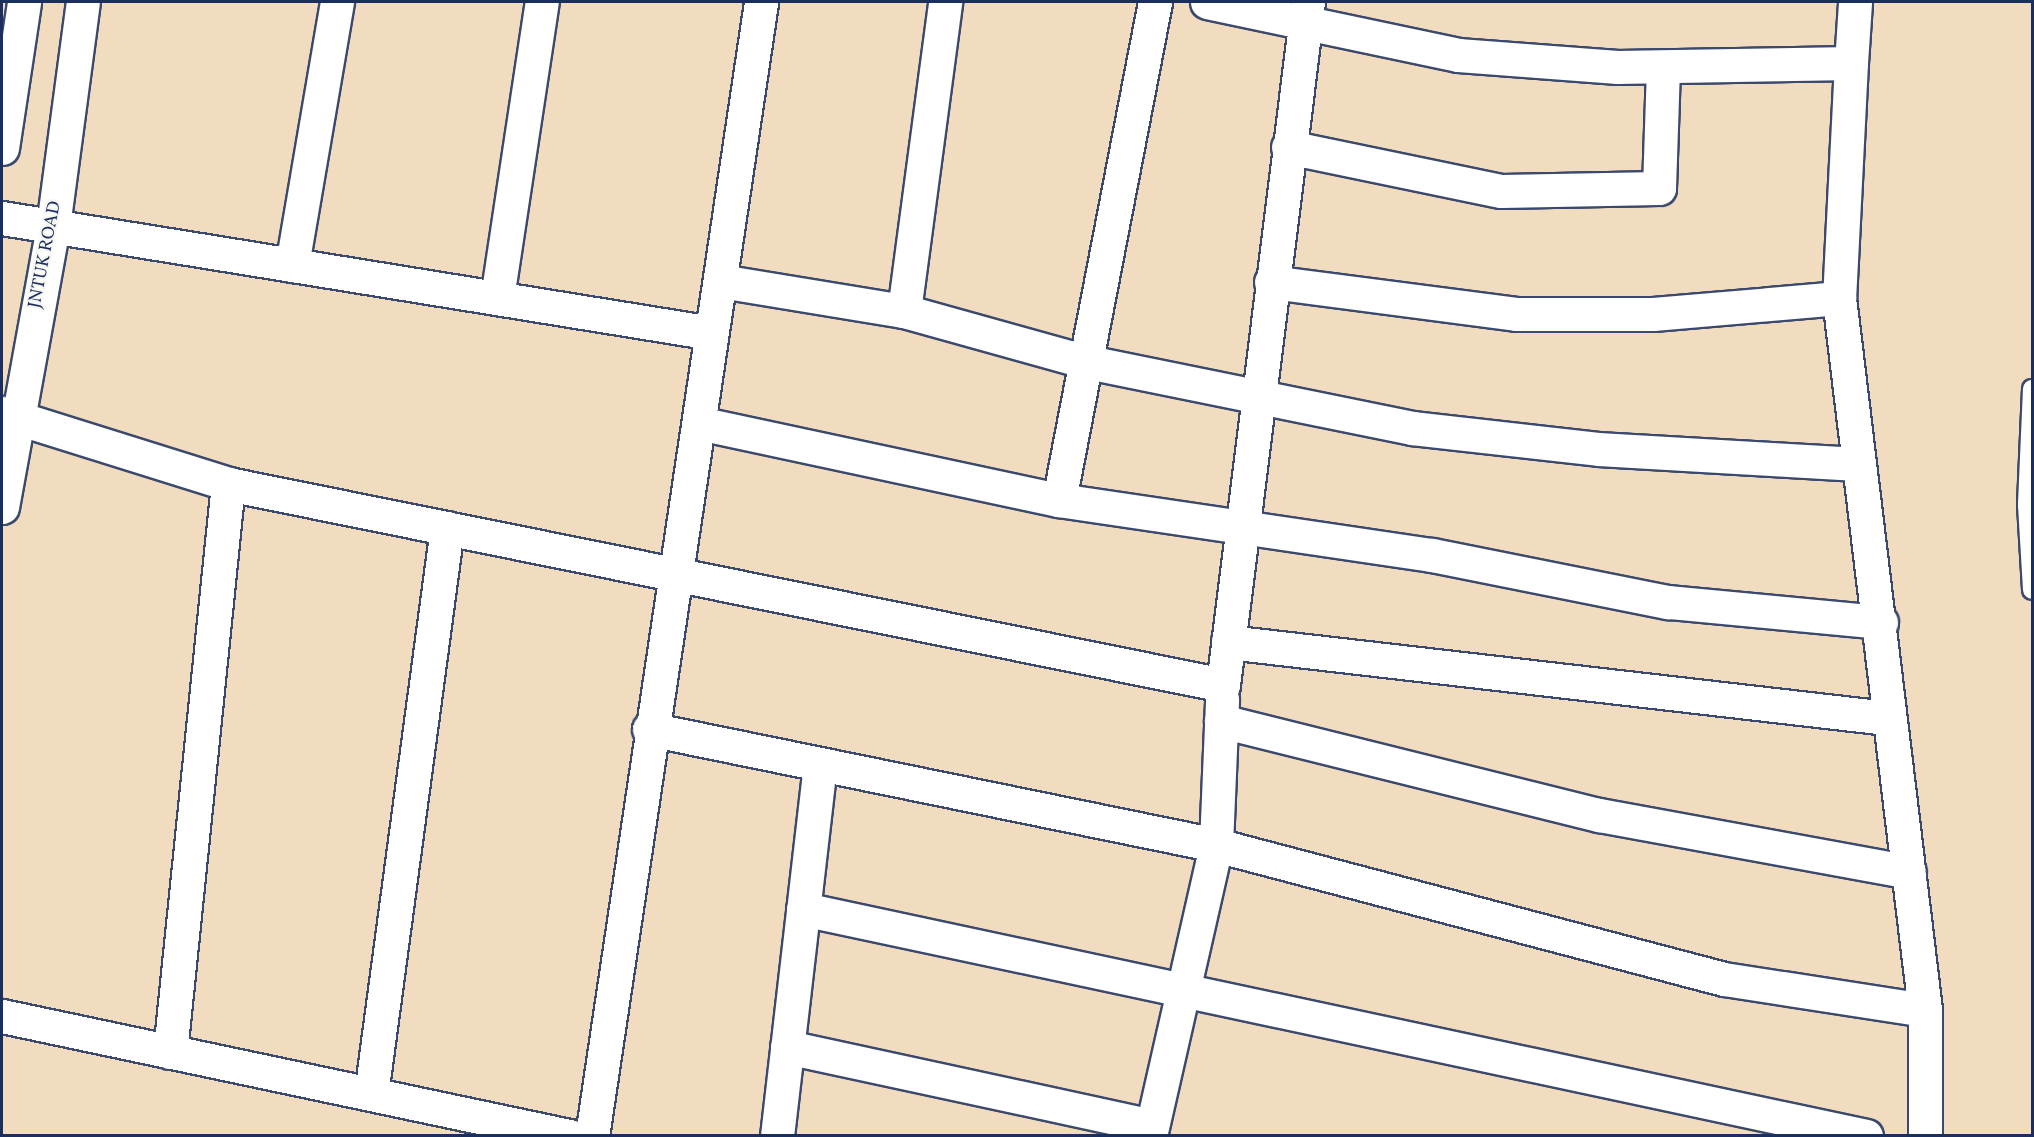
<!DOCTYPE html>
<style>
body{margin:0}
#map{position:relative;width:2034px;height:1137px;overflow:hidden;background:#f2dcbf;font-family:Vollkorn,serif}
div>[style]{position:absolute}
.roads{filter:drop-shadow(2px 0 #3b496d) drop-shadow(-2px 0 #3b496d) drop-shadow(0 2px #3b496d) drop-shadow(0 -2px #3b496d)}
.lane>*{height:18px;margin:-9px;padding:0 9px;transform-origin:9px;border-radius:9px;background:#fff}
.street>*{height:33px;margin:-16.5px;padding:0 16.5px;transform-origin:16.5px;border-radius:16.5px;background:#fff}
.secondary>*{height:33px;margin:-16.5px;padding:0 16.5px;transform-origin:16.5px;border-radius:16.5px;background:#fff}
span{translate:-50% -50%;white-space:nowrap;text-align:center;line-height:1.15;-webkit-text-stroke:4.5px #f6f6f2;paint-order:stroke}
.street-label{font-size:18px;color:#1b2f5e}
.frame{position:absolute;inset:0;border:3px solid #1b2f5e;pointer-events:none}
</style>
<div id="map">
<div class="roads">
<div class="lane">
<i style="left:2032px;top:389px;width:116px;rotate:92.5deg"></i>
<i style="left:2027px;top:505px;width:85px;rotate:86.6deg"></i>
</div>
<div class="street">
<i style="left:1207px;top:2px;width:257px;rotate:11.9deg"></i>
<i style="left:1458px;top:55px;width:160px;rotate:4.3deg"></i>
<i style="left:1618px;top:67px;width:233px;rotate:-1deg"></i>
<i style="left:1851px;top:63px;width:235px;rotate:92.9deg"></i>
<i style="left:1839px;top:298px;width:717px;rotate:83.11deg"></i>
<i style="left:1925px;top:1010px;width:126px;rotate:90deg"></i>
<i style="left:1851px;top:63px;width:61px;rotate:-86.2deg"></i>
<i style="left:1288px;top:147px;width:217px;rotate:11.7deg"></i>
<i style="left:1501px;top:191px;width:158px;rotate:-1.1deg"></i>
<i style="left:1659px;top:188px;width:121px;rotate:-88.1deg"></i>
<i style="left:2px;top:218px;width:719px;rotate:9.2deg"></i>
<i style="left:292px;top:265px;width:267px;rotate:-80.3deg"></i>
<i style="left:720px;top:281px;width:186px;rotate:9.3deg"></i>
<i style="left:904px;top:311px;width:186px;rotate:15.6deg"></i>
<i style="left:1083px;top:361px;width:336px;rotate:11.5deg"></i>
<i style="left:1412px;top:428px;width:187px;rotate:6.4deg"></i>
<i style="left:1598px;top:449px;width:260px;rotate:3.3deg"></i>
<i style="left:1271px;top:282px;width:247px;rotate:7.4deg"></i>
<i style="left:1516px;top:314px;width:137px"></i>
<i style="left:1653px;top:314px;width:187px;rotate:-4.9deg"></i>
<i style="left:497px;top:298px;width:299px;rotate:-81.4deg"></i>
<i style="left:904px;top:311px;width:312px;rotate:-82.4deg"></i>
<i style="left:2px;top:413px;width:237px;rotate:17.4deg"></i>
<i style="left:228px;top:484px;width:1015px;rotate:11.42deg"></i>
<i style="left:1223px;top:685px;width:688px;rotate:-82.91deg"></i>
<i style="left:699px;top:423px;width:368px;rotate:12.1deg"></i>
<i style="left:1059px;top:500px;width:377px;rotate:8.4deg"></i>
<i style="left:1432px;top:555px;width:241px;rotate:11.3deg"></i>
<i style="left:1668px;top:602px;width:214px;rotate:5.4deg"></i>
<i style="left:1059px;top:500px;width:507px;rotate:-79.09deg"></i>
<i style="left:1228px;top:642px;width:663px;rotate:6.58deg"></i>
<i style="left:1221px;top:721px;width:390px;rotate:14deg"></i>
<i style="left:1599px;top:815px;width:315px;rotate:10.4deg"></i>
<i style="left:649px;top:729px;width:579px;rotate:11.56deg"></i>
<i style="left:1216px;top:845px;width:525px;rotate:14.78deg"></i>
<i style="left:1724px;top:979px;width:203px;rotate:8.8deg"></i>
<i style="left:803px;top:909px;width:1087px;rotate:12.05deg"></i>
<i style="left:2px;top:1016px;width:580px;rotate:11.95deg"></i>
<i style="left:787px;top:1047px;width:373px;rotate:12.2deg"></i>
<i style="left:170px;top:1052px;width:571px;rotate:-84.17deg"></i>
<i style="left:371px;top:1094px;width:571px;rotate:-82.35deg"></i>
<i style="left:592px;top:1136px;width:1147px;rotate:-81.52deg"></i>
<i style="left:777px;top:1136px;width:374px;rotate:-83.4deg"></i>
<i style="left:1150px;top:1136px;width:298px;rotate:-77.2deg"></i>
<i style="left:1216px;top:845px;width:146px;rotate:-87.6deg"></i>
</div>
<div class="secondary">
<i style="left:2px;top:148px;width:148px;rotate:-81.4deg"></i>
<i style="left:2px;top:507px;width:286px;rotate:-79.7deg"></i>
<i style="left:53px;top:226px;width:226px;rotate:-82.4deg"></i>
</div>
</div>
<div class="street-label">
<span style="left:46px;top:255px;rotate:-79deg">JNTUK ROAD</span>
</div>
<div class="frame"></div>
</div>
